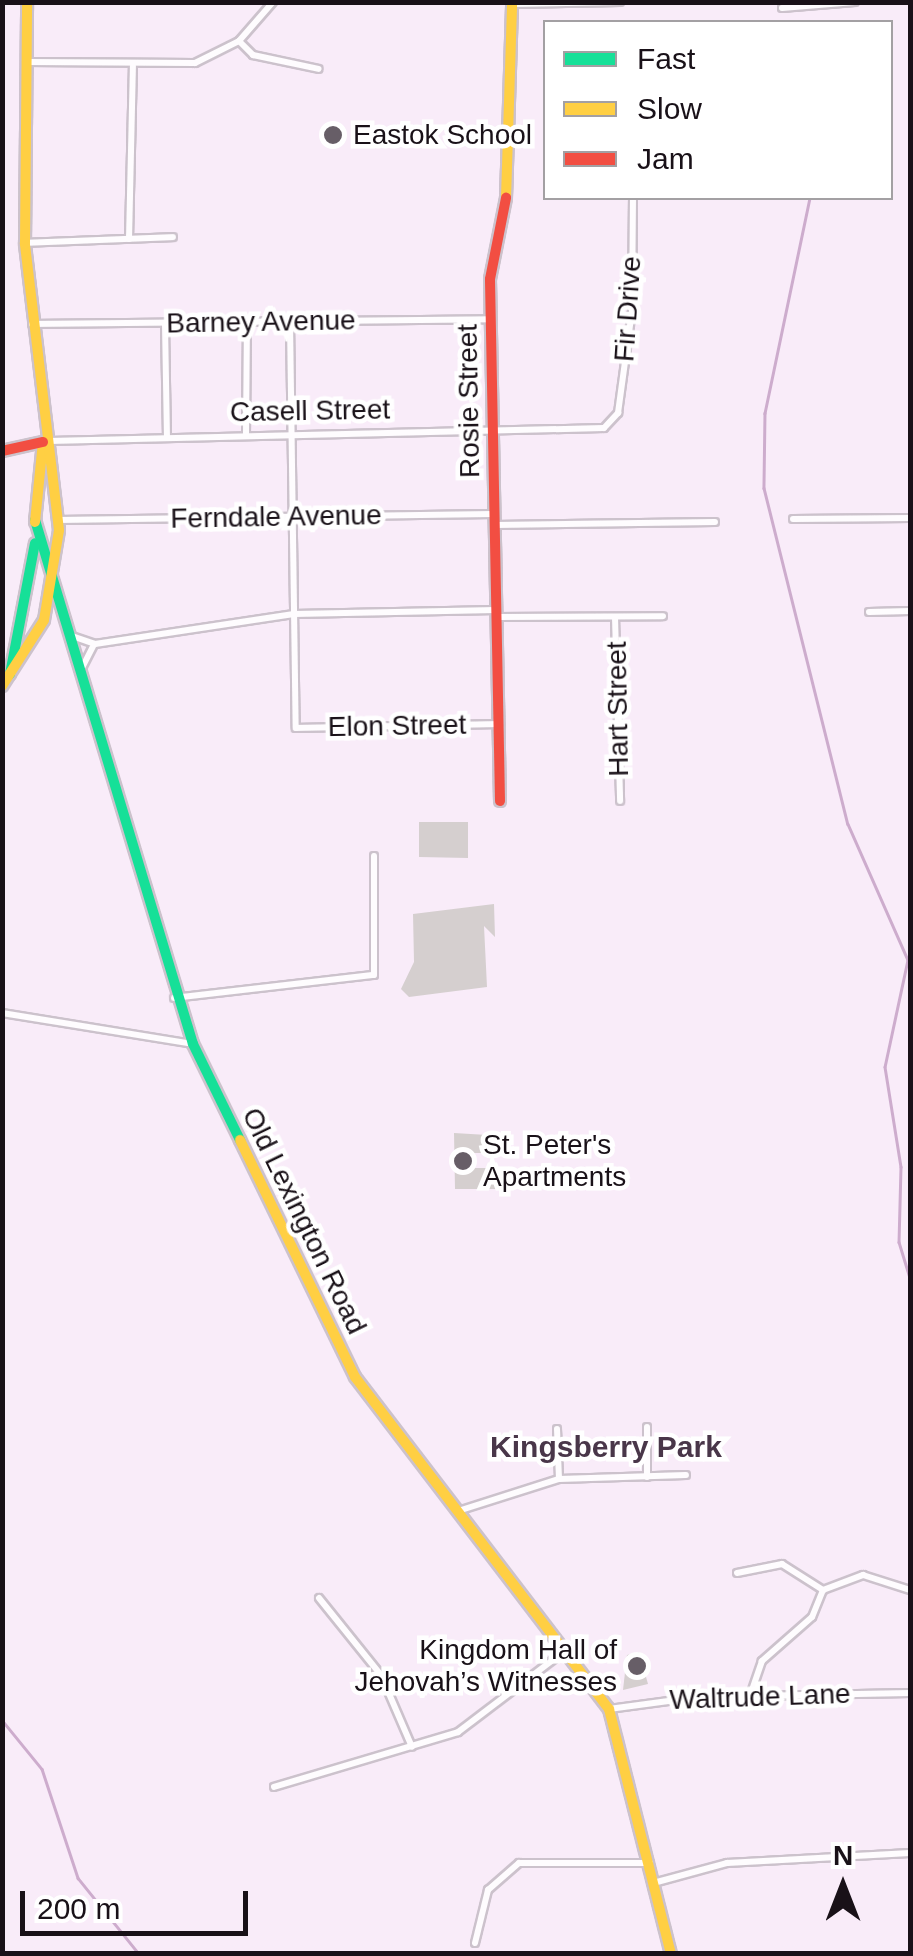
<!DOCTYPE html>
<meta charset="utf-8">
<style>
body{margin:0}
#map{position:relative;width:913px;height:1956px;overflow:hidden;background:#f9ecf9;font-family:Arial,sans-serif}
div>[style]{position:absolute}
.stream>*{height:2.5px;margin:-1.25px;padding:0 1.25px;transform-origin:1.25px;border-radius:1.25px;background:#cdaccd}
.building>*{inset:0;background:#d5cfcf}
.roads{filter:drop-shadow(2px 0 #ccc2cc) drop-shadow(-2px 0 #ccc2cc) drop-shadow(0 2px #ccc2cc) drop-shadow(0 -2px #ccc2cc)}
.street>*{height:6px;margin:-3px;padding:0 3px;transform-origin:3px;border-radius:3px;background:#fefcfe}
.fast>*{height:10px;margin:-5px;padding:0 5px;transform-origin:5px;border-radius:5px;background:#16e098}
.slow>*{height:10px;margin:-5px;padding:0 5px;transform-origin:5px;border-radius:5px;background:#ffcf43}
.jam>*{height:10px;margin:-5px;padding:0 5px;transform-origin:5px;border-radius:5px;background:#f24e42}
.dots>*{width:28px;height:28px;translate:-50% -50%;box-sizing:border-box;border:5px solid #fff;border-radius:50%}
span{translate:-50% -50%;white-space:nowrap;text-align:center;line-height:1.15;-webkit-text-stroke:9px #fff;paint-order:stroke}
.poi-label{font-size:28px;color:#191118}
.left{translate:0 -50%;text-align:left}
.right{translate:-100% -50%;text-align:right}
.street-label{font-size:28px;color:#191118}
.neighbourhood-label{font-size:30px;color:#493649;font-weight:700}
.frame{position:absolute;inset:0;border:5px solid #191118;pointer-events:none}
.legend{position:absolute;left:543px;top:20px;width:350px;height:180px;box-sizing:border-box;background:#fff;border:2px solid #a3a0a3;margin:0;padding:12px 18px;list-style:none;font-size:30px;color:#191118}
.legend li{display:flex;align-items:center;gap:20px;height:50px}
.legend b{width:50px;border:2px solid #a3a0a3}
.north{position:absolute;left:793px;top:1836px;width:100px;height:100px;-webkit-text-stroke:8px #fff;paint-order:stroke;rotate:0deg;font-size:28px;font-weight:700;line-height:40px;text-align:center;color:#191118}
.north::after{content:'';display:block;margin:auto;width:35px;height:45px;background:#191118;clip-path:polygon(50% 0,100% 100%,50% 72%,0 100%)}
.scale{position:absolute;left:20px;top:1891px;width:228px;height:45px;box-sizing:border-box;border:5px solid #191118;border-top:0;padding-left:12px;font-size:30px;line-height:35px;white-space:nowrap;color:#191118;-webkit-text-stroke:8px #fff;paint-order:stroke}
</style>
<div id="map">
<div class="stream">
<i style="left:810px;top:198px;width:220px;rotate:101.8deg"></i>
<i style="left:765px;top:413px;width:75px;rotate:90.8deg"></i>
<i style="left:764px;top:488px;width:346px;rotate:76deg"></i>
<i style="left:848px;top:824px;width:149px;rotate:66.2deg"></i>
<i style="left:908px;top:960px;width:109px;rotate:102.1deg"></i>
<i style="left:885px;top:1067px;width:101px;rotate:80.9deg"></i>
<i style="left:901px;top:1167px;width:75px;rotate:91.5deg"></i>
<i style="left:899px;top:1242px;width:38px;rotate:73deg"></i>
<i style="left:2px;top:1720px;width:63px;rotate:50.8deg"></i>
<i style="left:42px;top:1769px;width:115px;rotate:71.7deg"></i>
<i style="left:78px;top:1878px;width:97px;rotate:51.2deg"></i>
</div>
<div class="building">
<i style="clip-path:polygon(419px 822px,468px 822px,468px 858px,419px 857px)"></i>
<i style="clip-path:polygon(494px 904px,495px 937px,484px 926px,487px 987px,409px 997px,401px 989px,414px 962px,413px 914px)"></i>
<i style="clip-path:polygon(454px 1133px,504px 1136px,500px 1153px,471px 1153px,472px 1168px,501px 1168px,501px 1189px,455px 1189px)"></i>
<i style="clip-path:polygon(639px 1652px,648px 1684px,623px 1690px,627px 1655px)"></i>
</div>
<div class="roads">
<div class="street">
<i style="left:513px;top:4px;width:107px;rotate:-1.1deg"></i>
<i style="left:782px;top:8px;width:73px;rotate:-4.7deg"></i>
<i style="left:239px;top:41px;width:20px;rotate:45deg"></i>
<i style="left:253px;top:55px;width:67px;rotate:12deg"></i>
<i style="left:27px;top:62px;width:168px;rotate:0.3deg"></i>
<i style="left:195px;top:63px;width:49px;rotate:-26.6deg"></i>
<i style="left:239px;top:41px;width:52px;rotate:-48.9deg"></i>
<i style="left:129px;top:239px;width:173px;rotate:-88.7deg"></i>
<i style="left:25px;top:243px;width:148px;rotate:-2.3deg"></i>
<i style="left:290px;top:322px;width:406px;rotate:89.2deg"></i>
<i style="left:296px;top:728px;width:202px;rotate:-1.1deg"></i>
<i style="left:32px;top:324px;width:458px;rotate:-0.6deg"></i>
<i style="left:165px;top:324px;width:112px;rotate:89deg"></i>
<i style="left:246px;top:433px;width:111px;rotate:-89.5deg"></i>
<i style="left:49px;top:441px;width:555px;rotate:-1.34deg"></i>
<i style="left:604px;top:428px;width:21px;rotate:-47deg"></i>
<i style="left:618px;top:413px;width:103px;rotate:-82.2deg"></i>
<i style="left:632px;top:311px;width:113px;rotate:-89.5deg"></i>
<i style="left:793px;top:519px;width:117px;rotate:-0.5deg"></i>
<i style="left:58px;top:520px;width:435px;rotate:-0.8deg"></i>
<i style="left:495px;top:525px;width:220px;rotate:-0.8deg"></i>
<i style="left:869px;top:612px;width:41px;rotate:-1.4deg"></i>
<i style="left:497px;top:617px;width:166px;rotate:-0.3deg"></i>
<i style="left:615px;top:617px;width:184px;rotate:88.4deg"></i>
<i style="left:72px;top:636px;width:24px;rotate:19deg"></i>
<i style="left:95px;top:644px;width:201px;rotate:-8.6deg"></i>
<i style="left:294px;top:614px;width:202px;rotate:-1.1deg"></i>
<i style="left:82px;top:668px;width:27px;rotate:-63deg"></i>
<i style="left:174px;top:998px;width:201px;rotate:-6.6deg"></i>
<i style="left:374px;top:975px;width:119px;rotate:-90deg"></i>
<i style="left:2px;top:1013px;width:193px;rotate:9.2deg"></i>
<i style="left:557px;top:1429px;width:50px;rotate:87.7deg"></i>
<i style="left:647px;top:1477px;width:50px;rotate:-90deg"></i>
<i style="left:458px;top:1511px;width:106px;rotate:-17.6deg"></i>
<i style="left:559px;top:1479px;width:127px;rotate:-1.8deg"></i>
<i style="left:737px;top:1573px;width:46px;rotate:-11.3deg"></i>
<i style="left:782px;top:1564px;width:49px;rotate:32.4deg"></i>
<i style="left:823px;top:1590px;width:29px;rotate:112deg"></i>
<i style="left:812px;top:1617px;width:67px;rotate:138.7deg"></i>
<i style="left:762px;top:1661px;width:36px;rotate:109deg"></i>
<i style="left:823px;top:1590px;width:43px;rotate:-20.6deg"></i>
<i style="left:863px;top:1575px;width:49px;rotate:17.7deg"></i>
<i style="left:319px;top:1598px;width:99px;rotate:51.2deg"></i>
<i style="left:381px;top:1675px;width:78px;rotate:66.7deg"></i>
<i style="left:609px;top:1709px;width:90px;rotate:-7.7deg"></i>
<i style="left:698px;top:1697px;width:212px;rotate:-1.1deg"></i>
<i style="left:274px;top:1787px;width:192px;rotate:-16.6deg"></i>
<i style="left:458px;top:1732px;width:141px;rotate:-37.2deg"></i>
<i style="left:657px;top:1882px;width:73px;rotate:-15.2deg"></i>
<i style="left:727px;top:1863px;width:183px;rotate:-3.1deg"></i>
<i style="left:475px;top:1943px;width:55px;rotate:-76.2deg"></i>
<i style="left:488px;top:1890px;width:41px;rotate:-41.1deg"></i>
<i style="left:519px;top:1863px;width:131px"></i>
</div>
<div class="fast">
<i style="left:35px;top:520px;width:547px;rotate:73.22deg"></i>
<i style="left:193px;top:1044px;width:107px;rotate:63.9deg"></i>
<i style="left:10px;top:674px;width:133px;rotate:-79.2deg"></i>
</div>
<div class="slow">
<i style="left:506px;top:198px;width:196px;rotate:-88.2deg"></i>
<i style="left:35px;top:522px;width:80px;rotate:-84.3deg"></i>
<i style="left:2px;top:686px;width:78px;rotate:-57.5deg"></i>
<i style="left:44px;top:620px;width:91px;rotate:-80.5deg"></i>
<i style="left:59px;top:530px;width:289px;rotate:-96.8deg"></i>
<i style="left:25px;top:243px;width:241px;rotate:-89.5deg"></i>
<i style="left:240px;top:1140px;width:263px;rotate:64.1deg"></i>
<i style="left:355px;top:1377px;width:418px;rotate:52.6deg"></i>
<i style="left:609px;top:1709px;width:253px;rotate:75.8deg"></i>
</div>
<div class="jam">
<i style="left:2px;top:451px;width:42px;rotate:-12.4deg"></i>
<i style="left:500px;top:801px;width:522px;rotate:-91.1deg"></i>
<i style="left:490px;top:279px;width:83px;rotate:-78.8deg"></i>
</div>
</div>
<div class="dots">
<i style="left:333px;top:135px;background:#675e67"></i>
<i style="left:463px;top:1161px;background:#675e67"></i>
<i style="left:637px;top:1666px;background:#675e67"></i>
</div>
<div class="poi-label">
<span class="left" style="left:353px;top:135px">Eastok School</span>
<span class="left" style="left:483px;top:1161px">St. Peter's<br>Apartments</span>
<span class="right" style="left:617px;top:1666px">Kingdom Hall of<br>Jehovah’s Witnesses</span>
</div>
<div class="street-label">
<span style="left:628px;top:309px;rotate:-86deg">Fir Drive</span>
<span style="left:261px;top:322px;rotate:-1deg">Barney Avenue</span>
<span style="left:469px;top:401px;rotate:-91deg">Rosie Street</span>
<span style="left:310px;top:411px;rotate:-1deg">Casell Street</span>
<span style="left:276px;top:517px;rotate:-1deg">Ferndale Avenue</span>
<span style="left:618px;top:709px;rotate:-91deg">Hart Street</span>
<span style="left:397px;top:726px;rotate:-1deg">Elon Street</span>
<span style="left:304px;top:1221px;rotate:64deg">Old Lexington Road</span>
<span style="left:760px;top:1697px;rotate:-2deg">Waltrude Lane</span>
</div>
<div class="neighbourhood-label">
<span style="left:606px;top:1447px">Kingsberry Park</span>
</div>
<div class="frame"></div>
<ul class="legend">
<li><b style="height:12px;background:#16e098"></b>Fast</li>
<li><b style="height:12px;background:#ffcf43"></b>Slow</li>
<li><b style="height:12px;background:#f24e42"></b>Jam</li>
</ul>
<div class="north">N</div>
<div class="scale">200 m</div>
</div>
